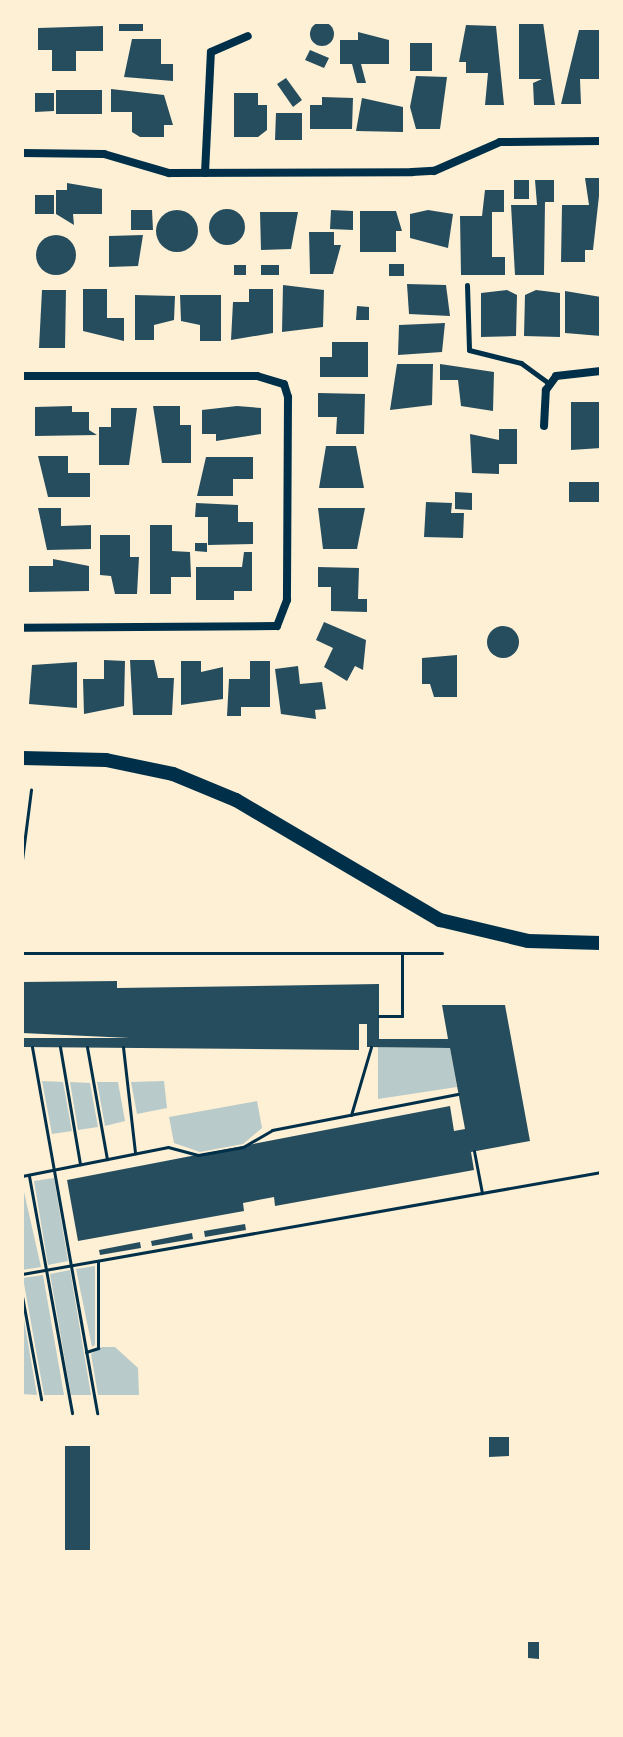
<!DOCTYPE html>
<style>
body{margin:0}
#map{position:relative;width:623px;height:1737px;overflow:hidden;background:#fdf0d5;font-family:"Roboto Serif",serif}
div>[style]{position:absolute}
.green>*{inset:0;background:#b9caca}
.building>*{inset:0;background:#264d5e}
.round{border-radius:50%}
.path>*{height:3px;margin:-1.5px;padding:0 1.5px;transform-origin:1.5px;border-radius:1.5px;background:#003049}
.service>*{height:5px;margin:-2.5px;padding:0 2.5px;transform-origin:2.5px;border-radius:2.5px;background:#003049}
.minor>*{height:8px;margin:-4px;padding:0 4px;transform-origin:4px;border-radius:4px;background:#003049}
.secondary>*{height:14px;margin:-7px;padding:0 7px;transform-origin:7px;border-radius:7px;background:#003049}
span{translate:-50% -50%;white-space:nowrap;text-align:center;line-height:1.15;-webkit-text-stroke:8px #fdf0d5;paint-order:stroke}
.frame{position:absolute;inset:0;border:24px solid #fdf0d5;pointer-events:none}
</style>
<div id="map">
<div class="green">
<i style="clip-path:polygon(378px 1047px,450px 1048px,457px 1087px,378px 1099px)"></i>
<i style="clip-path:polygon(42px 1081px,63px 1082px,72px 1131px,52px 1134px)"></i>
<i style="clip-path:polygon(164px 1081px,167px 1108px,137px 1114px,131px 1082px)"></i>
<i style="clip-path:polygon(70px 1082px,90px 1083px,98px 1127px,78px 1130px)"></i>
<i style="clip-path:polygon(97px 1082px,118px 1082px,125px 1121px,105px 1126px)"></i>
<i style="clip-path:polygon(257px 1101px,262px 1128px,243px 1144px,200px 1152px,174px 1143px,169px 1117px)"></i>
<i style="clip-path:polygon(54px 1178px,68px 1261px,48px 1265px,34px 1181px)"></i>
<i style="clip-path:polygon(22px 1183px,41px 1267px,22px 1270px)"></i>
<i style="clip-path:polygon(95px 1266px,95px 1345px,92px 1347px,76px 1269px)"></i>
<i style="clip-path:polygon(70px 1270px,91px 1395px,71px 1395px,50px 1274px)"></i>
<i style="clip-path:polygon(43px 1275px,64px 1395px,44px 1395px,23px 1278px)"></i>
<i style="clip-path:polygon(22px 1308px,37px 1395px,22px 1394px)"></i>
<i style="clip-path:polygon(102px 1347px,115px 1347px,138px 1368px,139px 1395px,98px 1395px,91px 1354px)"></i>
</div>
<div class="building">
<i style="clip-path:polygon(119px 22px,143px 22px,143px 31px,119px 31px)"></i>
<i style="clip-path:polygon(519px 22px,543px 22px,555px 105px,534px 105px,533px 83px,542px 79px,519px 79px)"></i>
<i class="round" style="left:310px;top:22px;width:24px;height:24px"></i>
<i style="clip-path:polygon(466px 25px,496px 26px,504px 105px,485px 105px,488px 73px,466px 73px,466px 62px,459px 62px)"></i>
<i style="clip-path:polygon(103px 26px,103px 51px,76px 51px,76px 71px,52px 71px,52px 50px,38px 50px,38px 28px)"></i>
<i style="clip-path:polygon(579px 30px,601px 30px,601px 79px,580px 79px,581px 104px,561px 104px)"></i>
<i style="clip-path:polygon(358px 32px,389px 40px,389px 64px,361px 64px,366px 83px,357px 83px,352px 64px,340px 64px,340px 40px,358px 40px)"></i>
<i style="clip-path:polygon(132px 39px,161px 39px,161px 64px,173px 64px,173px 81px,124px 77px)"></i>
<i style="clip-path:polygon(410px 43px,432px 43px,432px 71px,410px 71px)"></i>
<i style="clip-path:polygon(310px 50px,329px 58px,324px 68px,305px 60px)"></i>
<i style="clip-path:polygon(416px 76px,447px 77px,440px 129px,416px 129px,410px 107px)"></i>
<i style="clip-path:polygon(286px 78px,302px 100px,293px 107px,277px 84px)"></i>
<i style="clip-path:polygon(111px 89px,164px 95px,173px 125px,164px 125px,164px 137px,140px 137px,132px 132px,132px 112px,111px 112px)"></i>
<i style="clip-path:polygon(56px 90px,102px 90px,102px 114px,56px 114px)"></i>
<i style="clip-path:polygon(35px 93px,54px 93px,54px 111px,35px 112px)"></i>
<i style="clip-path:polygon(234px 93px,258px 93px,258px 105px,267px 105px,267px 130px,258px 137px,234px 137px)"></i>
<i style="clip-path:polygon(322px 97px,353px 98px,352px 129px,310px 129px,310px 105px,322px 105px)"></i>
<i style="clip-path:polygon(362px 98px,403px 107px,403px 132px,356px 131px)"></i>
<i style="clip-path:polygon(276px 113px,302px 113px,302px 140px,275px 140px)"></i>
<i style="clip-path:polygon(585px 178px,601px 178px,593px 250px,585px 250px,585px 262px,561px 262px,562px 205px,589px 205px)"></i>
<i style="clip-path:polygon(514px 180px,529px 180px,529px 199px,514px 199px)"></i>
<i style="clip-path:polygon(535px 180px,554px 180px,554px 202px,545px 202px,544px 275px,515px 275px,511px 205px,537px 205px)"></i>
<i style="clip-path:polygon(67px 183px,102px 189px,102px 214px,73px 214px,74px 225px,56px 214px,56px 190px,67px 190px)"></i>
<i style="clip-path:polygon(485px 190px,504px 190px,504px 212px,492px 212px,492px 257px,505px 257px,505px 275px,461px 275px,460px 216px,482px 216px)"></i>
<i style="clip-path:polygon(35px 195px,54px 195px,54px 214px,35px 214px)"></i>
<i class="round" style="left:209px;top:209px;width:36px;height:36px"></i>
<i style="clip-path:polygon(131px 210px,152px 210px,153px 230px,131px 230px)"></i>
<i style="clip-path:polygon(331px 210px,353px 211px,353px 230px,330px 229px)"></i>
<i style="clip-path:polygon(428px 210px,453px 214px,448px 248px,410px 238px,410px 214px)"></i>
<i class="round" style="left:156px;top:210px;width:42px;height:42px"></i>
<i style="clip-path:polygon(360px 211px,396px 211px,402px 231px,396px 231px,396px 252px,360px 252px)"></i>
<i style="clip-path:polygon(260px 212px,298px 212px,291px 249px,261px 250px)"></i>
<i style="clip-path:polygon(309px 232px,334px 232px,334px 245px,341px 245px,333px 274px,310px 274px)"></i>
<i style="clip-path:polygon(143px 235px,138px 266px,109px 267px,109px 236px)"></i>
<i class="round" style="left:36px;top:235px;width:40px;height:40px"></i>
<i style="clip-path:polygon(389px 264px,404px 264px,404px 276px,389px 276px)"></i>
<i style="clip-path:polygon(234px 265px,246px 265px,246px 275px,234px 275px)"></i>
<i style="clip-path:polygon(261px 265px,279px 265px,279px 275px,261px 275px)"></i>
<i style="clip-path:polygon(407px 284px,446px 285px,450px 316px,409px 314px)"></i>
<i style="clip-path:polygon(283px 285px,324px 290px,323px 327px,282px 332px)"></i>
<i style="clip-path:polygon(83px 289px,107px 289px,107px 318px,124px 318px,124px 341px,83px 331px)"></i>
<i style="clip-path:polygon(249px 289px,273px 289px,273px 333px,231px 340px,233px 302px,249px 302px)"></i>
<i style="clip-path:polygon(42px 290px,66px 290px,65px 348px,39px 348px)"></i>
<i style="clip-path:polygon(507px 290px,517px 295px,516px 336px,481px 337px,481px 293px)"></i>
<i style="clip-path:polygon(536px 290px,560px 293px,560px 337px,524px 336px,525px 295px)"></i>
<i style="clip-path:polygon(565px 291px,601px 297px,601px 336px,565px 333px)"></i>
<i style="clip-path:polygon(135px 295px,175px 296px,174px 320px,154px 325px,154px 340px,135px 340px)"></i>
<i style="clip-path:polygon(180px 295px,221px 295px,221px 341px,200px 341px,200px 325px,181px 321px)"></i>
<i style="clip-path:polygon(357px 306px,369px 307px,369px 320px,356px 320px)"></i>
<i style="clip-path:polygon(445px 323px,442px 352px,398px 355px,399px 325px)"></i>
<i style="clip-path:polygon(332px 342px,368px 342px,368px 377px,320px 377px,320px 357px,332px 357px)"></i>
<i style="clip-path:polygon(397px 364px,433px 364px,432px 405px,390px 410px)"></i>
<i style="clip-path:polygon(440px 364px,494px 372px,493px 411px,461px 406px,458px 380px,440px 380px)"></i>
<i style="clip-path:polygon(318px 393px,365px 394px,364px 434px,336px 434px,337px 417px,318px 417px)"></i>
<i style="clip-path:polygon(571px 402px,601px 402px,601px 448px,571px 450px)"></i>
<i style="clip-path:polygon(72px 406px,72px 412px,89px 412px,89px 430px,97px 435px,35px 436px,35px 407px)"></i>
<i style="clip-path:polygon(153px 406px,180px 406px,180px 425px,191px 425px,191px 463px,162px 463px)"></i>
<i style="clip-path:polygon(237px 406px,261px 408px,261px 434px,216px 441px,216px 434px,202px 434px,202px 410px)"></i>
<i style="clip-path:polygon(111px 408px,137px 408px,129px 465px,99px 465px,99px 427px,111px 427px)"></i>
<i style="clip-path:polygon(499px 429px,517px 429px,517px 464px,499px 464px,499px 474px,472px 473px,470px 434px,499px 440px)"></i>
<i style="clip-path:polygon(326px 446px,356px 446px,364px 488px,319px 488px)"></i>
<i style="clip-path:polygon(38px 456px,68px 456px,68px 473px,90px 473px,90px 497px,48px 497px)"></i>
<i style="clip-path:polygon(206px 457px,253px 457px,253px 479px,233px 479px,233px 496px,197px 496px)"></i>
<i style="clip-path:polygon(569px 482px,601px 482px,601px 502px,569px 502px)"></i>
<i style="clip-path:polygon(455px 492px,472px 493px,472px 510px,455px 509px)"></i>
<i style="clip-path:polygon(426px 502px,452px 503px,451px 513px,464px 513px,463px 538px,424px 537px)"></i>
<i style="clip-path:polygon(196px 503px,238px 505px,238px 522px,253px 522px,253px 544px,208px 545px,208px 517px,195px 517px)"></i>
<i style="clip-path:polygon(38px 508px,61px 508px,61px 526px,91px 525px,91px 549px,47px 550px)"></i>
<i style="clip-path:polygon(318px 508px,365px 508px,357px 549px,323px 549px)"></i>
<i style="clip-path:polygon(150px 525px,172px 525px,172px 551px,190px 552px,191px 577px,171px 577px,171px 594px,150px 594px)"></i>
<i style="clip-path:polygon(100px 535px,130px 535px,130px 557px,139px 557px,137px 594px,115px 594px,111px 576px,100px 575px)"></i>
<i style="clip-path:polygon(195px 543px,207px 543px,207px 552px,195px 551px)"></i>
<i style="clip-path:polygon(244px 552px,252px 552px,252px 591px,234px 591px,234px 600px,196px 600px,196px 567px,242px 567px)"></i>
<i style="clip-path:polygon(53px 559px,89px 566px,89px 591px,29px 592px,29px 566px,53px 566px)"></i>
<i style="clip-path:polygon(318px 567px,359px 568px,358px 599px,367px 599px,367px 612px,331px 611px,331px 587px,318px 587px)"></i>
<i style="clip-path:polygon(324px 622px,366px 640px,363px 670px,355px 666px,347px 681px,324px 667px,333px 648px,316px 640px)"></i>
<i class="round" style="left:487px;top:626px;width:32px;height:32px"></i>
<i style="clip-path:polygon(457px 655px,457px 697px,434px 697px,430px 684px,422px 684px,422px 658px)"></i>
<i style="clip-path:polygon(104px 660px,125px 661px,124px 706px,84px 714px,83px 679px,104px 679px)"></i>
<i style="clip-path:polygon(130px 660px,154px 660px,158px 678px,174px 678px,172px 715px,133px 715px)"></i>
<i style="clip-path:polygon(181px 661px,201px 661px,201px 672px,223px 667px,223px 699px,181px 705px)"></i>
<i style="clip-path:polygon(250px 661px,270px 661px,270px 707px,241px 707px,241px 716px,227px 716px,229px 679px,250px 679px)"></i>
<i style="clip-path:polygon(77px 662px,77px 708px,29px 704px,32px 665px)"></i>
<i style="clip-path:polygon(298px 666px,300px 684px,322px 682px,326px 709px,315px 710px,316px 719px,281px 714px,275px 669px)"></i>
<i style="clip-path:polygon(117px 981px,117px 988px,379px 984px,379px 1039px,448px 1039px,442px 1005px,505px 1005px,530px 1141px,471px 1152px,474px 1170px,275px 1206px,274px 1197px,243px 1203px,244px 1211px,78px 1241px,67px 1180px,450px 1106px,454px 1131px,465px 1129px,450px 1048px,367px 1047px,367px 1024px,359px 1024px,359px 1050px,22px 1047px,22px 1038px,130px 1038px,22px 1033px,22px 982px)"></i>
<i style="clip-path:polygon(245px 1224px,246px 1230px,205px 1237px,204px 1231px)"></i>
<i style="clip-path:polygon(192px 1233px,193px 1239px,152px 1246px,151px 1241px)"></i>
<i style="clip-path:polygon(140px 1242px,141px 1248px,100px 1255px,99px 1250px)"></i>
<i style="clip-path:polygon(489px 1437px,509px 1437px,509px 1456px,489px 1457px)"></i>
<i style="clip-path:polygon(65px 1446px,90px 1446px,90px 1550px,65px 1550px)"></i>
<i style="clip-path:polygon(528px 1642px,539px 1642px,539px 1659px,528px 1658px)"></i>
</div>
<div class="path">
<i style="left:22px;top:860px;width:71px;rotate:-82.7deg"></i>
<i style="left:22px;top:953px;width:420px"></i>
<i style="left:379px;top:1016px;width:23px"></i>
<i style="left:402px;top:1016px;width:63px;rotate:-90deg"></i>
<i style="left:32px;top:1047px;width:372px;rotate:79.9deg"></i>
<i style="left:60px;top:1047px;width:119px;rotate:80.3deg"></i>
<i style="left:87px;top:1047px;width:114px;rotate:79.9deg"></i>
<i style="left:123px;top:1047px;width:107px;rotate:83.5deg"></i>
<i style="left:351px;top:1115px;width:71px;rotate:-73.6deg"></i>
<i style="left:474px;top:1151px;width:43px;rotate:79.2deg"></i>
<i style="left:22px;top:1176px;width:149px;rotate:-11.2deg"></i>
<i style="left:168px;top:1147px;width:31px;rotate:15deg"></i>
<i style="left:198px;top:1155px;width:46px;rotate:-10.1deg"></i>
<i style="left:243px;top:1147px;width:34px;rotate:-30deg"></i>
<i style="left:272px;top:1130px;width:189px;rotate:-11deg"></i>
<i style="left:29px;top:1176px;width:241px;rotate:79.7deg"></i>
<i style="left:22px;top:1274px;width:588px;rotate:-9.99deg"></i>
<i style="left:22px;top:1296px;width:105px;rotate:79.5deg"></i>
<i style="left:86px;top:1352px;width:13px;rotate:-18deg"></i>
<i style="left:98px;top:1348px;width:87px;rotate:-90deg"></i>
</div>
<div class="service">
<i style="left:467px;top:285px;width:65px;rotate:88.2deg"></i>
<i style="left:469px;top:350px;width:54px;rotate:14deg"></i>
<i style="left:521px;top:363px;width:36px;rotate:36deg"></i>
</div>
<div class="minor">
<i style="left:22px;top:153px;width:82px;rotate:0.7deg"></i>
<i style="left:104px;top:154px;width:68px;rotate:16.3deg"></i>
<i style="left:169px;top:173px;width:243px;rotate:-0.2deg"></i>
<i style="left:412px;top:172px;width:22px;rotate:-3deg"></i>
<i style="left:434px;top:171px;width:72px;rotate:-23.7deg"></i>
<i style="left:500px;top:142px;width:101px;rotate:-0.6deg"></i>
<i style="left:205px;top:173px;width:121px;rotate:-87.2deg"></i>
<i style="left:211px;top:52px;width:40px;rotate:-23.4deg"></i>
<i style="left:22px;top:376px;width:235px"></i>
<i style="left:257px;top:376px;width:28px;rotate:17deg"></i>
<i style="left:284px;top:384px;width:14px;rotate:73deg"></i>
<i style="left:288px;top:397px;width:203px;rotate:90.3deg"></i>
<i style="left:287px;top:600px;width:28px;rotate:111deg"></i>
<i style="left:277px;top:626px;width:255px;rotate:179.6deg"></i>
<i style="left:544px;top:426px;width:36px;rotate:-87deg"></i>
<i style="left:546px;top:390px;width:17px;rotate:-54deg"></i>
<i style="left:556px;top:376px;width:45px;rotate:-6.3deg"></i>
</div>
<div class="secondary">
<i style="left:22px;top:758px;width:84px;rotate:1.4deg"></i>
<i style="left:106px;top:760px;width:68px;rotate:11.8deg"></i>
<i style="left:173px;top:774px;width:68px;rotate:22.4deg"></i>
<i style="left:236px;top:800px;width:237px;rotate:30.5deg"></i>
<i style="left:440px;top:920px;width:90px;rotate:13.4deg"></i>
<i style="left:528px;top:941px;width:73px;rotate:1.6deg"></i>
</div>
<div class="frame"></div>
</div>
